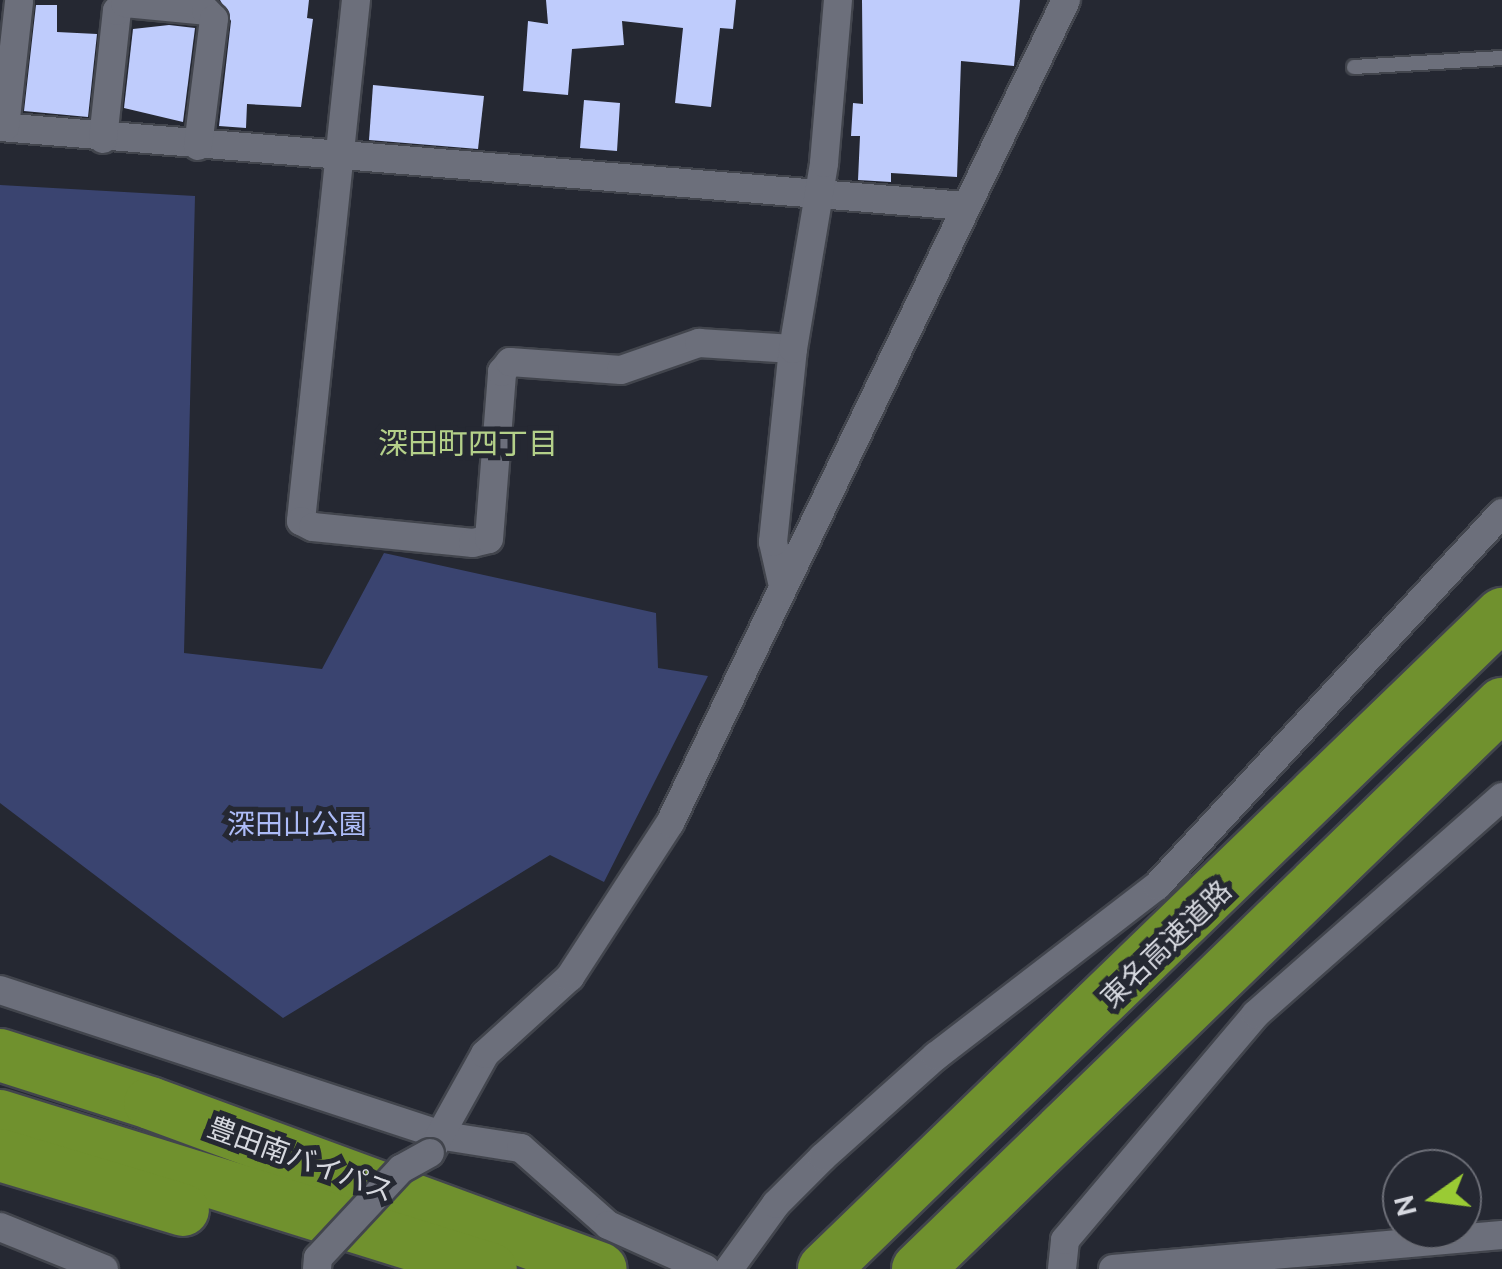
<!DOCTYPE html>
<meta charset="utf-8">
<style>
body{margin:0}
#map{position:relative;width:1502px;height:1269px;overflow:hidden;background:#252832;font-family:Ubuntu,"Noto Sans JP",sans-serif}
div>[style]{position:absolute}
.green>*{inset:0;background:#3a4470}
.building>*{inset:0;background:#bfccfc}
.roads{filter:drop-shadow(2px 0 #42454d) drop-shadow(-2px 0 #42454d) drop-shadow(0 2px #42454d) drop-shadow(0 -2px #42454d)}
.lane>*{height:14px;margin:-7px;padding:0 7px;transform-origin:7px;border-radius:7px;background:#6c6f7b}
.street>*{height:28px;margin:-14px;padding:0 14px;transform-origin:14px;border-radius:14px;background:#6c6f7b}
.highway>*{height:52px;margin:-26px;padding:0 26px;transform-origin:26px;border-radius:26px;background:#70912e}
.bridges{filter:drop-shadow(2px 0 #42454d) drop-shadow(-2px 0 #42454d) drop-shadow(0 2px #42454d) drop-shadow(0 -2px #42454d)}
.street-bridge>*{height:28px;margin:-14px;padding:0 14px;transform-origin:14px;border-radius:14px;background:#6c6f7b}
span{translate:-50% -50%;white-space:nowrap;text-align:center;line-height:1.15;-webkit-text-stroke:10px #252832;paint-order:stroke}
.park-label{font-size:28px;color:#adbcf8}
.street-label{font-size:28px;color:#d6d8df}
.neighbourhood-label{font-size:30px;color:#b4d089}
.north{position:absolute;left:1382px;top:1149px;width:100px;height:100px;box-sizing:border-box;background:#252832;border:2px solid #6c6e77;border-radius:50%;rotate:256deg;font-size:28px;font-weight:700;line-height:40px;text-align:center;color:#d6d8df}
.north::after{content:'';display:block;margin:auto;width:35px;height:45px;background:#9acb34;clip-path:polygon(50% 0,100% 100%,50% 72%,0 100%)}
</style>
<div id="map">
<div class="green">
<i style="clip-path:polygon(0 185px,195px 196px,184px 653px,322px 669px,384px 553px,656px 613px,658px 668px,708px 676px,604px 882px,550px 855px,283px 1018px,0 803px)"></i>
</div>
<div class="building">
<i style="clip-path:polygon(220px 0,309px 0,307px 18px,313px 19px,301px 107px,247px 104px,246px 128px,219px 126px,231px 21px)"></i>
<i style="clip-path:polygon(546px 0,736px 0,733px 29px,720px 28px,711px 107px,675px 103px,683px 28px,622px 21px,624px 45px,572px 49px,568px 95px,523px 91px,528px 21px,548px 24px)"></i>
<i style="clip-path:polygon(862px 0,1020px 0,1014px 66px,961px 61px,957px 177px,891px 173px,891px 182px,858px 180px,860px 136px,851px 136px,853px 103px,863px 104px)"></i>
<i style="clip-path:polygon(36px 5px,57px 5px,57px 32px,97px 34px,88px 117px,24px 111px)"></i>
<i style="clip-path:polygon(169px 25px,195px 28px,183px 122px,124px 108px,133px 29px)"></i>
<i style="clip-path:polygon(373px 85px,484px 96px,478px 149px,369px 140px)"></i>
<i style="clip-path:polygon(584px 100px,620px 103px,617px 151px,580px 148px)"></i>
</div>
<div class="roads">
<div class="lane">
<i style="left:1354px;top:67px;width:148px;rotate:-3.5deg"></i>
</div>
<div class="street">
<i style="left:356px;top:0;width:524px;rotate:96.03deg"></i>
<i style="left:301px;top:521px;width:13px;rotate:27deg"></i>
<i style="left:313px;top:527px;width:161px;rotate:5.7deg"></i>
<i style="left:473px;top:543px;width:16px;rotate:-14deg"></i>
<i style="left:489px;top:539px;width:168px;rotate:-85.5deg"></i>
<i style="left:502px;top:372px;width:13px;rotate:-51deg"></i>
<i style="left:510px;top:362px;width:111px;rotate:4.1deg"></i>
<i style="left:621px;top:370px;width:83px;rotate:-19.1deg"></i>
<i style="left:699px;top:343px;width:94px;rotate:3.7deg"></i>
<i style="left:0;top:127px;width:968px;rotate:4.68deg"></i>
<i style="left:5px;top:127px;width:126px;rotate:-83.6deg"></i>
<i style="left:103px;top:139px;width:129px;rotate:-83.8deg"></i>
<i style="left:117px;top:11px;width:11px;rotate:-45deg"></i>
<i style="left:125px;top:3px;width:81px;rotate:5.6deg"></i>
<i style="left:206px;top:11px;width:11px;rotate:45deg"></i>
<i style="left:214px;top:19px;width:128px;rotate:97.2deg"></i>
<i style="left:782px;top:582px;width:41px;rotate:-102.7deg"></i>
<i style="left:773px;top:542px;width:194px;rotate:-84.1deg"></i>
<i style="left:793px;top:349px;width:189px;rotate:-80.5deg"></i>
<i style="left:824px;top:163px;width:164px;rotate:-85.1deg"></i>
<i style="left:0;top:990px;width:467px;rotate:18.2deg"></i>
<i style="left:444px;top:1136px;width:78px;rotate:8.9deg"></i>
<i style="left:521px;top:1148px;width:116px;rotate:41.5deg"></i>
<i style="left:608px;top:1225px;width:107px;rotate:24.2deg"></i>
<i style="left:430px;top:1153px;width:113px;rotate:-60.9deg"></i>
<i style="left:485px;top:1054px;width:115px;rotate:-42.2deg"></i>
<i style="left:570px;top:977px;width:184px;rotate:-57deg"></i>
<i style="left:670px;top:823px;width:913px;rotate:-64.3deg"></i>
<i style="left:0;top:1227px;width:112px;rotate:22deg"></i>
<i style="left:729px;top:1269px;width:80px;rotate:-54.1deg"></i>
<i style="left:776px;top:1204px;width:66px;rotate:-45deg"></i>
<i style="left:823px;top:1157px;width:152px;rotate:-41.8deg"></i>
<i style="left:936px;top:1056px;width:279px;rotate:-37.6deg"></i>
<i style="left:1157px;top:886px;width:508px;rotate:-47.23deg"></i>
<i style="left:1062px;top:1269px;width:29px;rotate:-84deg"></i>
<i style="left:1065px;top:1240px;width:296px;rotate:-49.8deg"></i>
<i style="left:1256px;top:1014px;width:328px;rotate:-41.4deg"></i>
<i style="left:1113px;top:1269px;width:390px;rotate:-5deg"></i>
</div>
<div class="highway">
<i style="left:0;top:1055px;width:157px;rotate:17.7deg"></i>
<i style="left:150px;top:1103px;width:480px;rotate:20.2deg"></i>
<i style="left:0;top:1116px;width:514px;rotate:17.31deg"></i>
<i style="left:0;top:1155px;width:191px;rotate:16.7deg"></i>
<i style="left:824px;top:1269px;width:943px;rotate:-44.01deg"></i>
<i style="left:918px;top:1269px;width:813px;rotate:-44.05deg"></i>
</div>
</div>
<div class="bridges">
<div class="street-bridge">
<i style="left:317px;top:1269px;width:11px;rotate:-85deg"></i>
<i style="left:318px;top:1258px;width:122px;rotate:-47deg"></i>
<i style="left:401px;top:1169px;width:33px;rotate:-29deg"></i>
</div>
</div>
<div class="park-label">
<span style="left:297px;top:824px">深田山公園</span>
</div>
<div class="street-label">
<span style="left:1166px;top:944px;rotate:-44deg">東名高速道路</span>
<span style="left:301px;top:1159px;rotate:20deg">豊田南バイパス</span>
</div>
<div class="neighbourhood-label">
<span style="left:468px;top:443px">深田町四丁目</span>
</div>
<div class="north">N</div>
</div>
